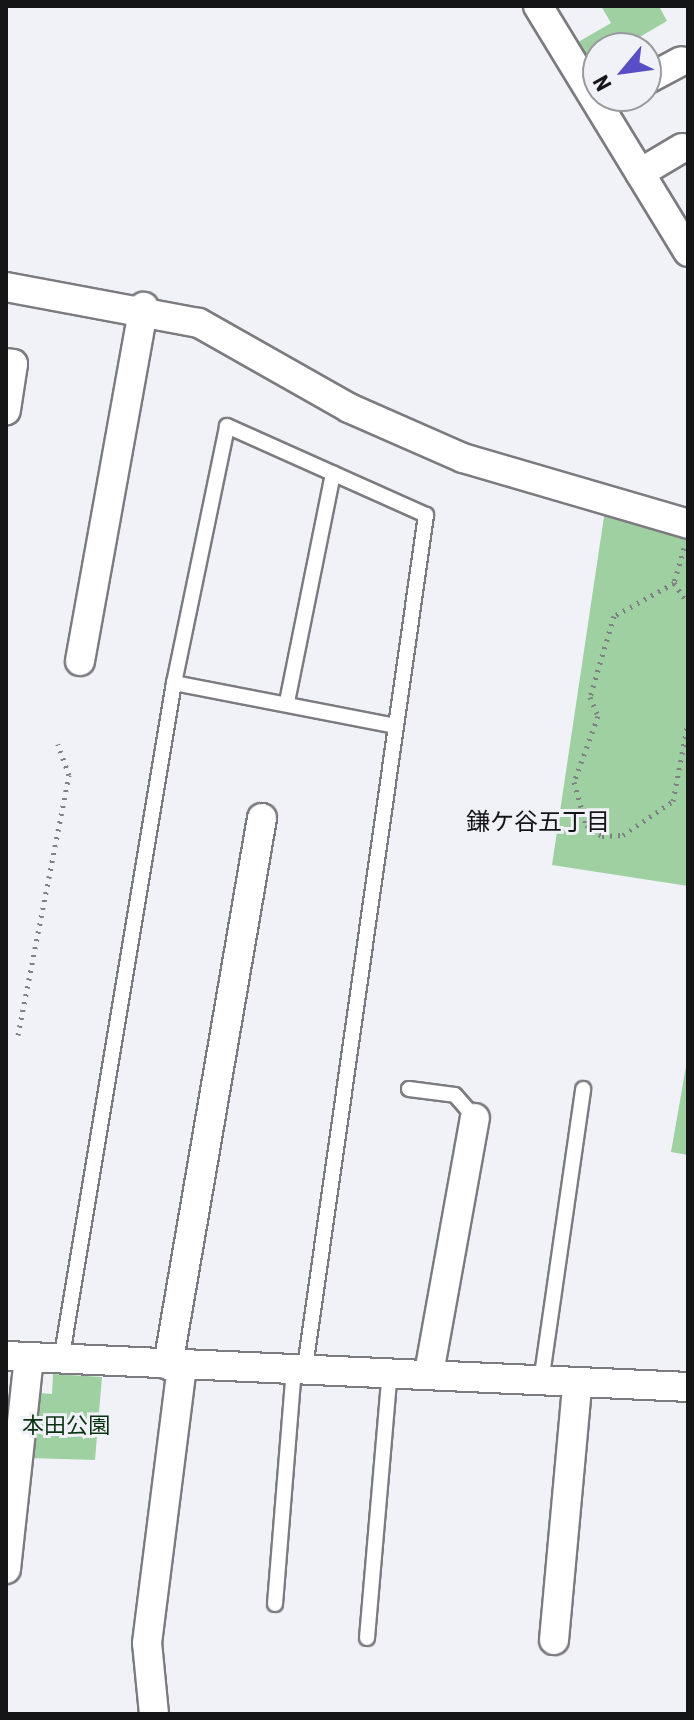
<!DOCTYPE html>
<meta charset="utf-8">
<style>
body{margin:0}
#map{position:relative;width:694px;height:1720px;overflow:hidden;background:#f1f2f7;font-family:"Roboto Condensed","Noto Sans JP",sans-serif}
div>[style]{position:absolute}
.green>*{inset:0;background:#9fd0a2}
.path>*{height:5px;margin-top:-2.5px;transform-origin:0;background:repeating-linear-gradient(90deg,#7f8083 0 2px,transparent 0 8px)}
.roads{filter:drop-shadow(2px 0 #7b7b80) drop-shadow(-2px 0 #7b7b80) drop-shadow(0 2px #7b7b80) drop-shadow(0 -2px #7b7b80)}
.service>*{height:14px;margin:-7px;padding:0 7px;transform-origin:7px;border-radius:7px;background:#fff}
.minor>*{height:28px;margin:-14px;padding:0 14px;transform-origin:14px;border-radius:14px;background:#fff}
span{translate:-50% -50%;white-space:nowrap;text-align:center;line-height:1.15;-webkit-text-stroke:6px #f1f2f7;paint-order:stroke}
.park-label{font-size:22px;color:#093211}
.neighbourhood-label{font-size:24px;color:#151517}
.frame{position:absolute;inset:0;border:8px solid #151517;pointer-events:none}
.north{position:absolute;left:582px;top:32px;width:80px;height:80px;box-sizing:border-box;background:#f1f2f7;border:2px solid #999a9d;border-radius:50%;rotate:241deg;font-size:22px;font-weight:700;line-height:32px;text-align:center;color:#151517}
.north::after{content:'';display:block;margin:auto;width:28px;height:36px;background:#584ec5;clip-path:polygon(50% 0,100% 100%,50% 72%,0 100%)}
</style>
<div id="map">
<div class="green">
<i style="clip-path:polygon(601px 6px,659px 6px,667px 21px,621px 48px,598px 48px,598px 62px,588px 68px,573px 45px,611px 23px)"></i>
<i style="clip-path:polygon(605px 510px,688px 531px,688px 886px,552px 865px)"></i>
<i style="clip-path:polygon(688px 1055px,688px 1155px,671px 1152px)"></i>
<i style="clip-path:polygon(53px 1374px,102px 1377px,95px 1460px,29px 1458px,39px 1393px,52px 1394px)"></i>
</div>
<div class="path">
<i style="left:684px;top:548px;width:36px;rotate:106deg"></i>
<i style="left:674px;top:583px;width:25px;rotate:56deg"></i>
<i style="left:674px;top:583px;width:68px;rotate:151.2deg"></i>
<i style="left:614px;top:616px;width:84px;rotate:106.5deg"></i>
<i style="left:590px;top:697px;width:21px;rotate:67deg"></i>
<i style="left:598px;top:716px;width:70px;rotate:110deg"></i>
<i style="left:574px;top:782px;width:45px;rotate:74.4deg"></i>
<i style="left:586px;top:825px;width:19px;rotate:35deg"></i>
<i style="left:602px;top:836px;width:21px;rotate:-3deg"></i>
<i style="left:623px;top:835px;width:60px;rotate:-34.2deg"></i>
<i style="left:673px;top:801px;width:80px;rotate:-79.2deg"></i>
<i style="left:18px;top:1035px;width:265px;rotate:-78.9deg"></i>
<i style="left:69px;top:775px;width:33px;rotate:-110deg"></i>
</div>
<div class="roads">
<div class="service">
<i style="left:174px;top:683px;width:226px;rotate:11deg"></i>
<i style="left:287px;top:702px;width:233px;rotate:-78.6deg"></i>
<i style="left:409px;top:1089px;width:46px;rotate:7.4deg"></i>
<i style="left:455px;top:1095px;width:30px;rotate:49deg"></i>
<i style="left:61px;top:1361px;width:687px;rotate:-80.54deg"></i>
<i style="left:174px;top:683px;width:262px;rotate:-78.3deg"></i>
<i style="left:227px;top:426px;width:218px;rotate:24.1deg"></i>
<i style="left:426px;top:515px;width:861px;rotate:98.08deg"></i>
<i style="left:541px;top:1382px;width:296px;rotate:-81.8deg"></i>
<i style="left:275px;top:1604px;width:238px;rotate:-85.4deg"></i>
<i style="left:367px;top:1638px;width:268px;rotate:-85.1deg"></i>
</div>
<div class="minor">
<i style="left:538px;top:6px;width:288px;rotate:58.6deg"></i>
<i style="left:646px;top:80px;width:40px;rotate:-28deg"></i>
<i style="left:640px;top:173px;width:49px;rotate:-30.8deg"></i>
<i style="left:6px;top:287px;width:196px;rotate:10.6deg"></i>
<i style="left:199px;top:323px;width:172px;rotate:29.5deg"></i>
<i style="left:349px;top:408px;width:124px;rotate:23.7deg"></i>
<i style="left:463px;top:458px;width:234px;rotate:16.3deg"></i>
<i style="left:6px;top:363px;width:7px;rotate:8deg"></i>
<i style="left:13px;top:364px;width:47px;rotate:98.7deg"></i>
<i style="left:80px;top:661px;width:360px;rotate:-79.8deg"></i>
<i style="left:6px;top:1356px;width:683px;rotate:2.6deg"></i>
<i style="left:168px;top:1365px;width:555px;rotate:-80.25deg"></i>
<i style="left:429px;top:1373px;width:259px;rotate:-79.8deg"></i>
<i style="left:6px;top:1569px;width:212px;rotate:-83.8deg"></i>
<i style="left:554px;top:1640px;width:256px;rotate:-84.8deg"></i>
<i style="left:154px;top:1714px;width:71px;rotate:-95.6deg"></i>
<i style="left:147px;top:1643px;width:279px;rotate:-82.8deg"></i>
</div>
</div>
<div class="park-label">
<span style="left:66px;top:1426px">本田公園</span>
</div>
<div class="neighbourhood-label">
<span style="left:538px;top:823px">鎌ケ谷五丁目</span>
</div>
<div class="frame"></div>
<div class="north">N</div>
</div>
